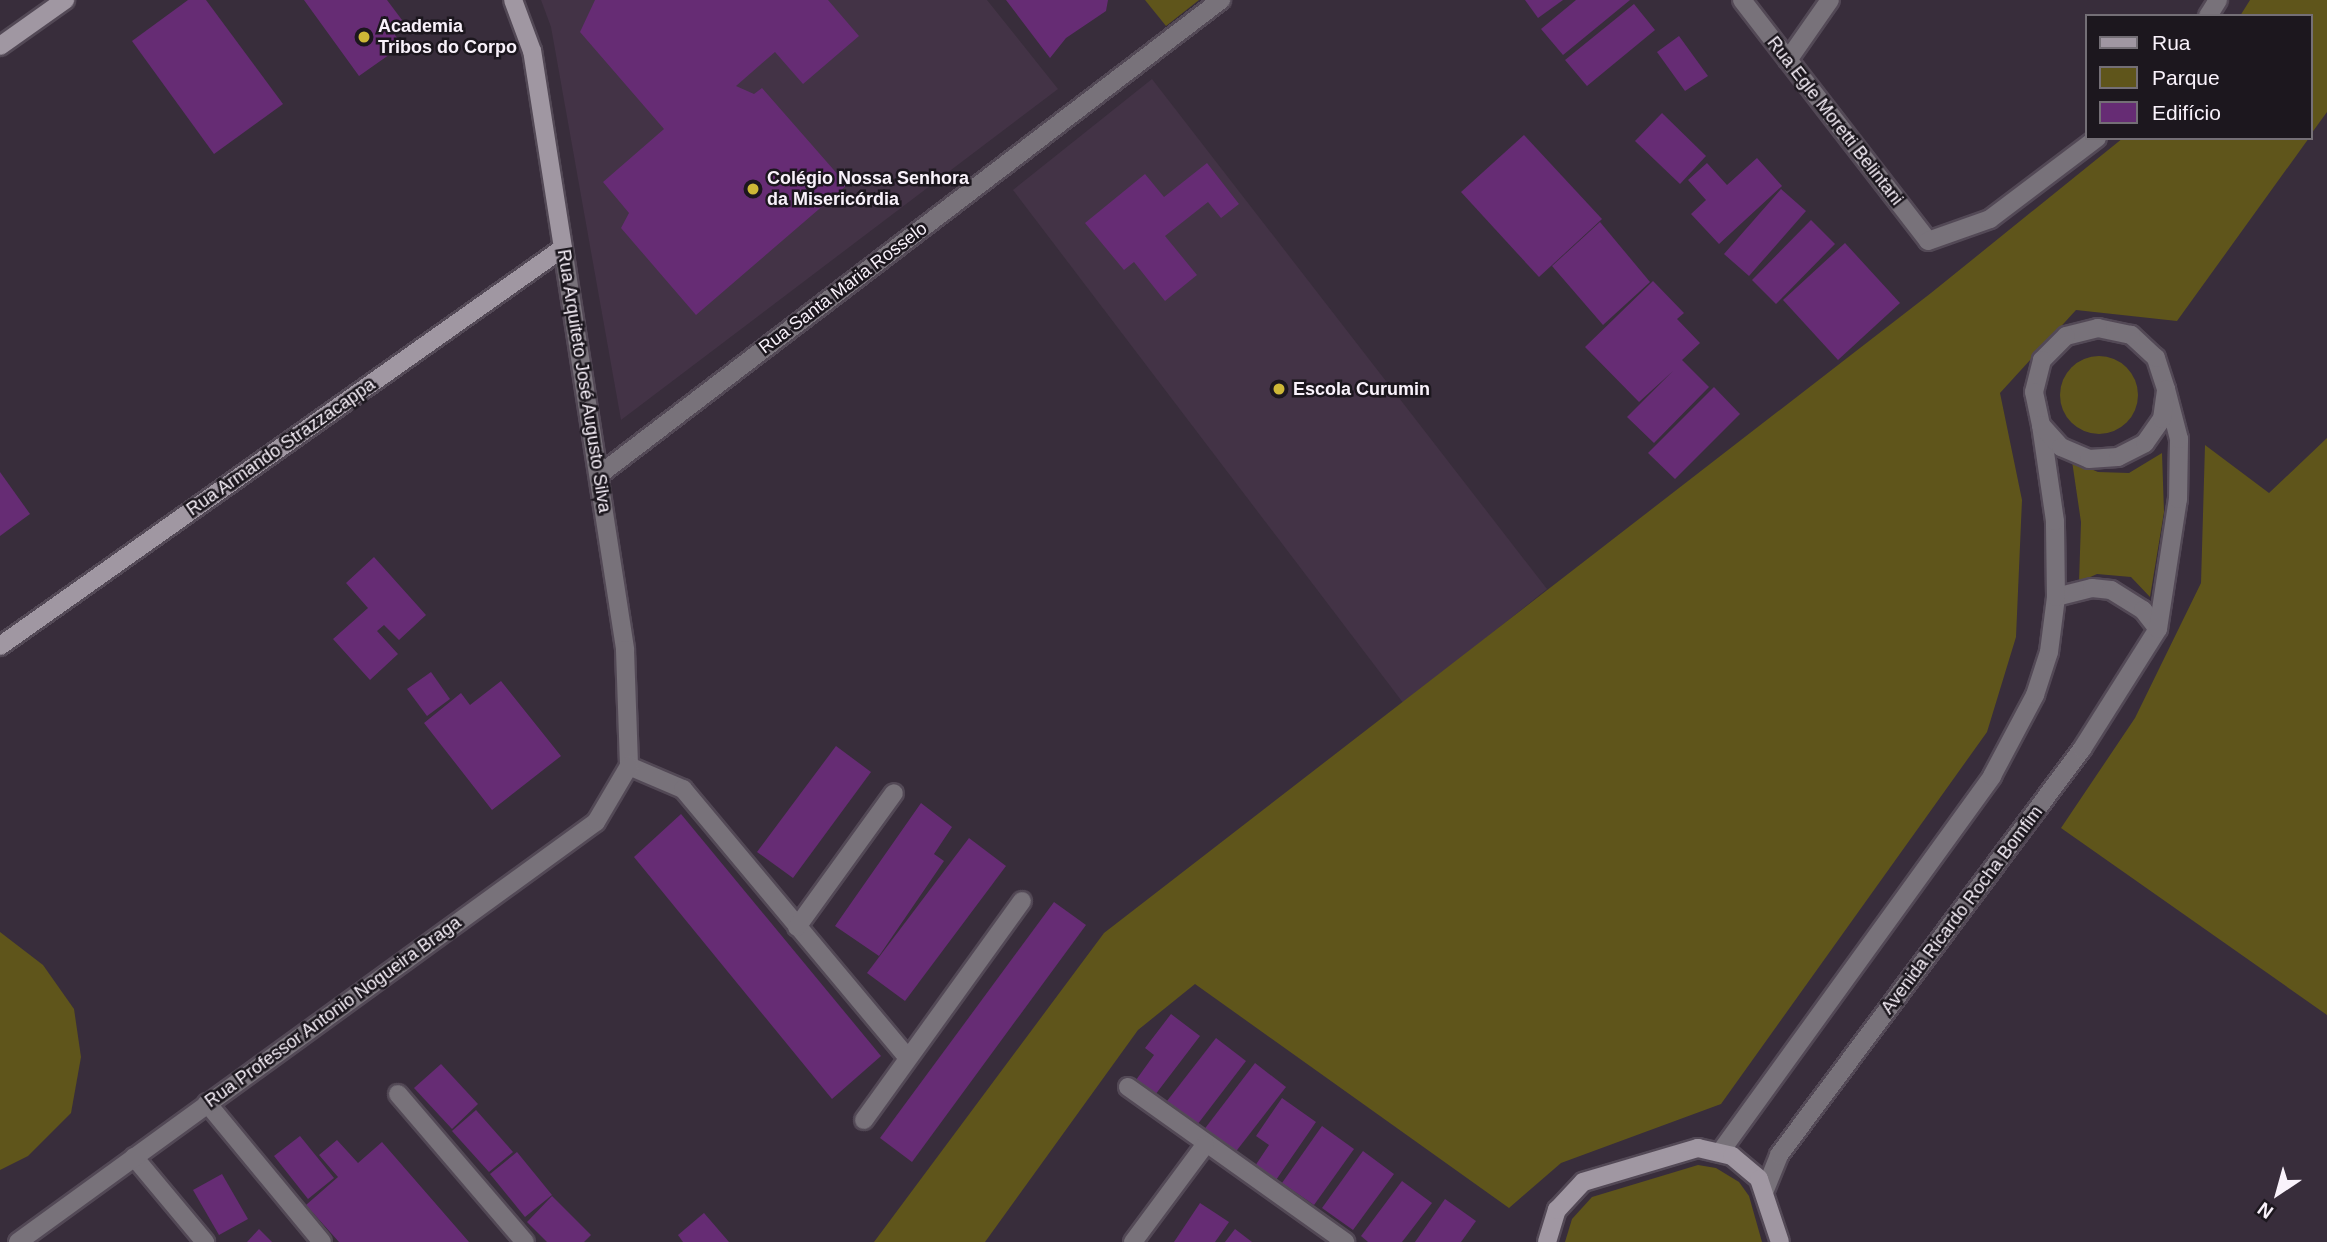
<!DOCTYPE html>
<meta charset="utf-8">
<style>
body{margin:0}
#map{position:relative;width:2327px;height:1242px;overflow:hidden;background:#382d3b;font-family:Arial,sans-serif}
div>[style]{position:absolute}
.built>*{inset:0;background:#433346}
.green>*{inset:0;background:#5f551b}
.round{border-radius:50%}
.building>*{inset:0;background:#662c74}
.roads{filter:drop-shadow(2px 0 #534956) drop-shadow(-2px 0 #534956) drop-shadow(0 2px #534956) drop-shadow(0 -2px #534956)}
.street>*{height:18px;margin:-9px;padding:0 9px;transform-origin:9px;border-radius:9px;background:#78727a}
.secondary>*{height:18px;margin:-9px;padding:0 9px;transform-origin:9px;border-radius:9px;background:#a097a2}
.dots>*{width:19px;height:19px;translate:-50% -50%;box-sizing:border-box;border:4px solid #1c171e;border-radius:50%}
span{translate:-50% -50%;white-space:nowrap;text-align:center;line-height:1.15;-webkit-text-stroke:5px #1c171e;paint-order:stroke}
.poi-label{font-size:18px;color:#f9f2fb;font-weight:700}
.left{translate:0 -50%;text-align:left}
.street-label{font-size:18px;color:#f9f2fb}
.legend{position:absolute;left:2085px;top:14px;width:228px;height:126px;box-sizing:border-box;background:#1c171e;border:2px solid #746f76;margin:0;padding:9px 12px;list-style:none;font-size:21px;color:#f9f2fb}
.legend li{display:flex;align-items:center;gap:14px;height:35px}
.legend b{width:35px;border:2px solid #746f76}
.north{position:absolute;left:2243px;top:1158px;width:70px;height:70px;-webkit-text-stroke:5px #1c171e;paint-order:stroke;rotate:216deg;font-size:19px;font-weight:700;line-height:28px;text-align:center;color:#f9f2fb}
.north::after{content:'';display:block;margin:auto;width:24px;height:32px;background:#f9f2fb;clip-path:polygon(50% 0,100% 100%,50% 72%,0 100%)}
</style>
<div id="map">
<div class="built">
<i style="clip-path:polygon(541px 0,987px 0,1058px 89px,621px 420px,551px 27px)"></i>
<i style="clip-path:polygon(1152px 79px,1547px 589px,1404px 704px,1013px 190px)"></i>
</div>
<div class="green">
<i style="clip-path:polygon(1145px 0,1199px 0,1166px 26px)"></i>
<i style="clip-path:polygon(2250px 0,2327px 0,2327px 112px,2311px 134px,2311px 16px,2240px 16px)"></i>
<i style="clip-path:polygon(2123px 138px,2309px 138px,2177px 321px,2076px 310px,2000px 393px,2022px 500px,2016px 637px,1987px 732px,1721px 1104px,1561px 1163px,1509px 1208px,1195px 984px,1138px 1030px,985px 1242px,874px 1242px,1104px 933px,1931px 293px)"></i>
<i class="round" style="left:2060px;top:356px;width:78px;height:78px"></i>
<i style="clip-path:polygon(2327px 438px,2327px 1015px,2061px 828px,2135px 718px,2201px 583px,2205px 445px,2269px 493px)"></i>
<i style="clip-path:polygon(2162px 453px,2164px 512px,2150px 597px,2131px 577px,2097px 574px,2079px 582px,2081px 522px,2072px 461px,2098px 472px,2129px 473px)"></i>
<i style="clip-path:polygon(0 932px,43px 965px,74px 1009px,81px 1057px,71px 1113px,28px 1156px,0 1170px)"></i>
<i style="clip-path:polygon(1698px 1165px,1716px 1168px,1739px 1182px,1749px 1196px,1762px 1242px,1565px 1242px,1572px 1219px,1592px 1197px)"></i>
</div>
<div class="building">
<i style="clip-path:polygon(188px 0,206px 0,283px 104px,214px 154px,132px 41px)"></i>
<i style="clip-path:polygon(304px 0,387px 0,402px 20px,390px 29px,403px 45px,359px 76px)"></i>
<i style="clip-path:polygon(595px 0,828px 0,859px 36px,803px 84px,775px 52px,736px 86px,754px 94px,762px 88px,847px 185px,696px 315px,621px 228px,629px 213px,603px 182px,664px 129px,580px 32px)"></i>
<i style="clip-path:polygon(1006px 0,1108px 0,1106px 11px,1066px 38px,1050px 58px)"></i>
<i style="clip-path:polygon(1525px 0,1563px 0,1538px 18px)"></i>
<i style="clip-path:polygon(1576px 0,1630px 0,1563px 55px,1541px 29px)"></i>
<i style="clip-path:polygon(1634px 4px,1655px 30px,1587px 86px,1565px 60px)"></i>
<i style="clip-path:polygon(1679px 36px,1708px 76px,1685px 91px,1657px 52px)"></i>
<i style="clip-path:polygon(1662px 113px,1706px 156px,1680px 184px,1635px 141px)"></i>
<i style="clip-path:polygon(1524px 135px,1602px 219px,1539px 277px,1461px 192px)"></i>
<i style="clip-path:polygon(1757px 158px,1782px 186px,1719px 244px,1691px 214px,1706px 200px,1688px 180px,1707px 163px,1727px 185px)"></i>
<i style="clip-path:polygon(1207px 163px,1239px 204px,1221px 218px,1208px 202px,1165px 236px,1197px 275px,1165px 301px,1134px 262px,1124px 270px,1085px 223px,1145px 174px,1164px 197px)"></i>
<i style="clip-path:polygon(1781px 189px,1806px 211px,1749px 276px,1724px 254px)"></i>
<i style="clip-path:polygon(1811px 220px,1835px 244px,1776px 304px,1752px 280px)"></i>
<i style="clip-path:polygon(1600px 222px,1650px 282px,1603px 325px,1552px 266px)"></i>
<i style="clip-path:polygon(1845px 243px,1900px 303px,1838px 360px,1783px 300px)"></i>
<i style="clip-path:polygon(1653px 281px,1684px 313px,1677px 319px,1700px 343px,1682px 360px,1709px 387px,1654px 443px,1627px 417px,1673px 371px,1639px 402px,1585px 347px)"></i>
<i style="clip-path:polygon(1714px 387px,1740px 414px,1675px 479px,1648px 453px)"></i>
<i style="clip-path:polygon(0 472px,30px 514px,0 536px)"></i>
<i style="clip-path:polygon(374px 557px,426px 615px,399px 640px,384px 625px,377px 631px,398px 654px,370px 680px,333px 639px,368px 608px,346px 583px)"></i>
<i style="clip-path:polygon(431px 672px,450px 699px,427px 716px,407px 689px)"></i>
<i style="clip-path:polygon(501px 681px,561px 756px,492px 810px,424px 723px,461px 693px,470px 705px)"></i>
<i style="clip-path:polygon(836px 746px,871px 772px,793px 878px,757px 852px)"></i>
<i style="clip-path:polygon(921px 803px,952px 827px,934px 854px,944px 861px,879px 956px,835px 926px)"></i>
<i style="clip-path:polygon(681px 814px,881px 1056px,832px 1099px,634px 857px)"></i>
<i style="clip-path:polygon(969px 838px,1006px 866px,905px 1001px,867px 973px)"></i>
<i style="clip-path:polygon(1054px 902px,1086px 925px,912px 1162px,880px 1138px)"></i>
<i style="clip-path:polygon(1171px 1014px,1200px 1036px,1155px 1095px,1136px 1080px,1154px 1055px,1145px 1048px)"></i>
<i style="clip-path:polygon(1216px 1038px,1246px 1061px,1197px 1125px,1167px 1101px)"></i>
<i style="clip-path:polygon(1255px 1063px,1286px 1087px,1234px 1154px,1203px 1131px)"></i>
<i style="clip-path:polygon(441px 1064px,478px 1104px,452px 1129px,414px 1088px)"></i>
<i style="clip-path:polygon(1282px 1098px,1316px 1122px,1276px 1180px,1255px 1166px,1269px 1145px,1256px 1136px)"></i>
<i style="clip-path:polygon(476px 1110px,513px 1152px,489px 1172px,452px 1131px)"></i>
<i style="clip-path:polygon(1322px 1126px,1354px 1149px,1314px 1205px,1282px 1183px)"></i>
<i style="clip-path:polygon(300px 1136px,334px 1178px,308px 1199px,274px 1156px)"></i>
<i style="clip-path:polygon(337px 1140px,358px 1163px,382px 1142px,469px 1242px,339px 1242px,306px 1205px,338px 1177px,319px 1155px)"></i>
<i style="clip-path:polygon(1363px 1151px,1394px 1174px,1353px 1230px,1322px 1208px)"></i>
<i style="clip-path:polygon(517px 1152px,552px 1195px,525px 1217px,490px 1174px)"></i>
<i style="clip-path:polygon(222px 1174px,248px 1219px,219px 1235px,193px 1190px)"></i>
<i style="clip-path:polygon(1402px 1181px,1432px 1203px,1402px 1242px,1368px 1242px,1361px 1236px)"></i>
<i style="clip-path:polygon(552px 1196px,591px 1235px,584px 1242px,547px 1242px,527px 1222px)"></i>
<i style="clip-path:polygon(1445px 1199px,1476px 1221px,1461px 1242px,1415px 1242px)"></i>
<i style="clip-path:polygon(1200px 1203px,1229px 1222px,1215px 1242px,1174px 1242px)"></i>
<i style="clip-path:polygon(704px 1213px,729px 1242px,683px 1242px,678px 1235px)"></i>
<i style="clip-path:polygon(259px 1229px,272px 1242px,247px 1242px)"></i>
<i style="clip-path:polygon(1235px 1229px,1252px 1242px,1225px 1242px)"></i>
</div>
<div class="roads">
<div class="street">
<i style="left:1742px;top:0;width:304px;rotate:52.3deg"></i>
<i style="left:1928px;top:241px;width:66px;rotate:-19.5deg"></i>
<i style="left:1990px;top:219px;width:134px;rotate:-37.1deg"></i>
<i style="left:2208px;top:16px;width:19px;rotate:-58deg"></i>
<i style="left:1788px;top:60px;width:73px;rotate:-55deg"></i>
<i style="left:563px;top:248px;width:407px;rotate:81.2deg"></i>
<i style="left:625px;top:650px;width:116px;rotate:88deg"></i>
<i style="left:599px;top:475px;width:783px;rotate:-37.37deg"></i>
<i style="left:2056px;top:597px;width:37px;rotate:-14deg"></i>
<i style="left:2092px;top:588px;width:19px;rotate:6deg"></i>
<i style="left:2111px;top:590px;width:38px;rotate:32deg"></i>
<i style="left:2143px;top:610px;width:24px;rotate:52deg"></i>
<i style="left:629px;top:766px;width:59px;rotate:23.1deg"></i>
<i style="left:683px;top:789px;width:349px;rotate:50.1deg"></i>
<i style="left:797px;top:927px;width:165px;rotate:-54.1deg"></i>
<i style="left:1128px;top:1087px;width:267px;rotate:35.5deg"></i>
<i style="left:398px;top:1094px;width:195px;rotate:49.4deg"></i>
<i style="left:207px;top:1103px;width:180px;rotate:50.4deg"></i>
<i style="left:864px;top:1120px;width:270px;rotate:-54.2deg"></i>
<i style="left:1721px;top:1151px;width:463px;rotate:-54.1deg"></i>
<i style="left:1992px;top:776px;width:92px;rotate:-62deg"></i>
<i style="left:2035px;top:695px;width:45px;rotate:-72deg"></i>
<i style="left:2049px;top:652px;width:55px;rotate:-82.7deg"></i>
<i style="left:2056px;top:597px;width:76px;rotate:-90.8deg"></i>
<i style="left:2055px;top:521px;width:97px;rotate:-98.3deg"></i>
<i style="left:134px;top:1157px;width:111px;rotate:50.1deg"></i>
<i style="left:1765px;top:1190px;width:38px;rotate:-68deg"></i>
<i style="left:1779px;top:1155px;width:507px;rotate:-53.27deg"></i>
<i style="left:2082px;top:749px;width:142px;rotate:-57.7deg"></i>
<i style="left:2158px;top:629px;width:132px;rotate:-81.3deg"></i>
<i style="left:2178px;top:499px;width:60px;rotate:-89deg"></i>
<i style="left:2179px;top:439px;width:52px;rotate:-104.6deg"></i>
<i style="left:2166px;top:389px;width:33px;rotate:-108deg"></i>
<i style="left:2156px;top:358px;width:34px;rotate:-137deg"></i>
<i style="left:2131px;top:335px;width:34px;rotate:-168deg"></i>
<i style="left:2098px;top:328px;width:33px;rotate:166deg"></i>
<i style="left:2066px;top:336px;width:34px;rotate:135deg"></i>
<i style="left:2042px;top:360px;width:33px;rotate:104deg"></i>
<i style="left:2034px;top:392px;width:34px;rotate:78deg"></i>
<i style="left:2041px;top:425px;width:30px;rotate:48deg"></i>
<i style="left:2061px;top:447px;width:30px;rotate:23deg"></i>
<i style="left:2089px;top:459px;width:29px;rotate:-4deg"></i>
<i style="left:2118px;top:457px;width:30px;rotate:-27deg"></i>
<i style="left:2145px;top:443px;width:29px;rotate:-55deg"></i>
<i style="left:2162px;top:419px;width:30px;rotate:-82deg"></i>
<i style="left:18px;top:1242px;width:714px;rotate:-36deg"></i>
<i style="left:596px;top:822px;width:65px;rotate:-59.5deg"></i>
<i style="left:1133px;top:1242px;width:121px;rotate:-53.4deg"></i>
</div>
<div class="secondary">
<i style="left:0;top:46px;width:80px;rotate:-35.3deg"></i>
<i style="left:0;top:646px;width:689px;rotate:-35.26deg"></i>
<i style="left:563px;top:248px;width:199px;rotate:-98.9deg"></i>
<i style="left:532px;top:51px;width:54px;rotate:-110.4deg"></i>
<i style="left:1547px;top:1242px;width:34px;rotate:-73deg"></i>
<i style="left:1557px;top:1210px;width:38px;rotate:-47deg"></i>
<i style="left:1583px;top:1182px;width:120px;rotate:-16.5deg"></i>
<i style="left:1698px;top:1148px;width:35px;rotate:13deg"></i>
<i style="left:1732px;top:1156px;width:35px;rotate:40deg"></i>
<i style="left:1759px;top:1179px;width:66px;rotate:71.6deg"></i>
</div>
</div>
<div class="dots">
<i style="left:364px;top:37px;background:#ceb837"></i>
<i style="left:753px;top:189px;background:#ceb837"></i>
<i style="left:1279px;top:389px;background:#ceb837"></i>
</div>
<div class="poi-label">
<span class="left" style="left:378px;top:37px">Academia<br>Tribos do Corpo</span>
<span class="left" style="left:767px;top:189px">Colégio Nossa Senhora<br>da Misericórdia</span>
<span class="left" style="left:1293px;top:389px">Escola Curumin</span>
</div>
<div class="street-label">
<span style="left:1835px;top:121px;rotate:52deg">Rua Egle Moretti Belintani</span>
<span style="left:843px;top:288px;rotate:-37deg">Rua Santa Maria Rosselo</span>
<span style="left:584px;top:381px;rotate:81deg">Rua Arquiteto José Augusto Silva</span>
<span style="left:281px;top:447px;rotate:-35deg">Rua Armando Strazzacappa</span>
<span style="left:1962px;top:910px;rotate:-53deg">Avenida Ricardo Rocha Bomfim</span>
<span style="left:333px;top:1012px;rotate:-36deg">Rua Professor Antonio Nogueira Braga</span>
</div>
<ul class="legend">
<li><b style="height:9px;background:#a097a2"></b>Rua</li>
<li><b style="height:19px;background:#5f551b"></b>Parque</li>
<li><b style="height:19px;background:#662c74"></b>Edifício</li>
</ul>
<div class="north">N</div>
</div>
